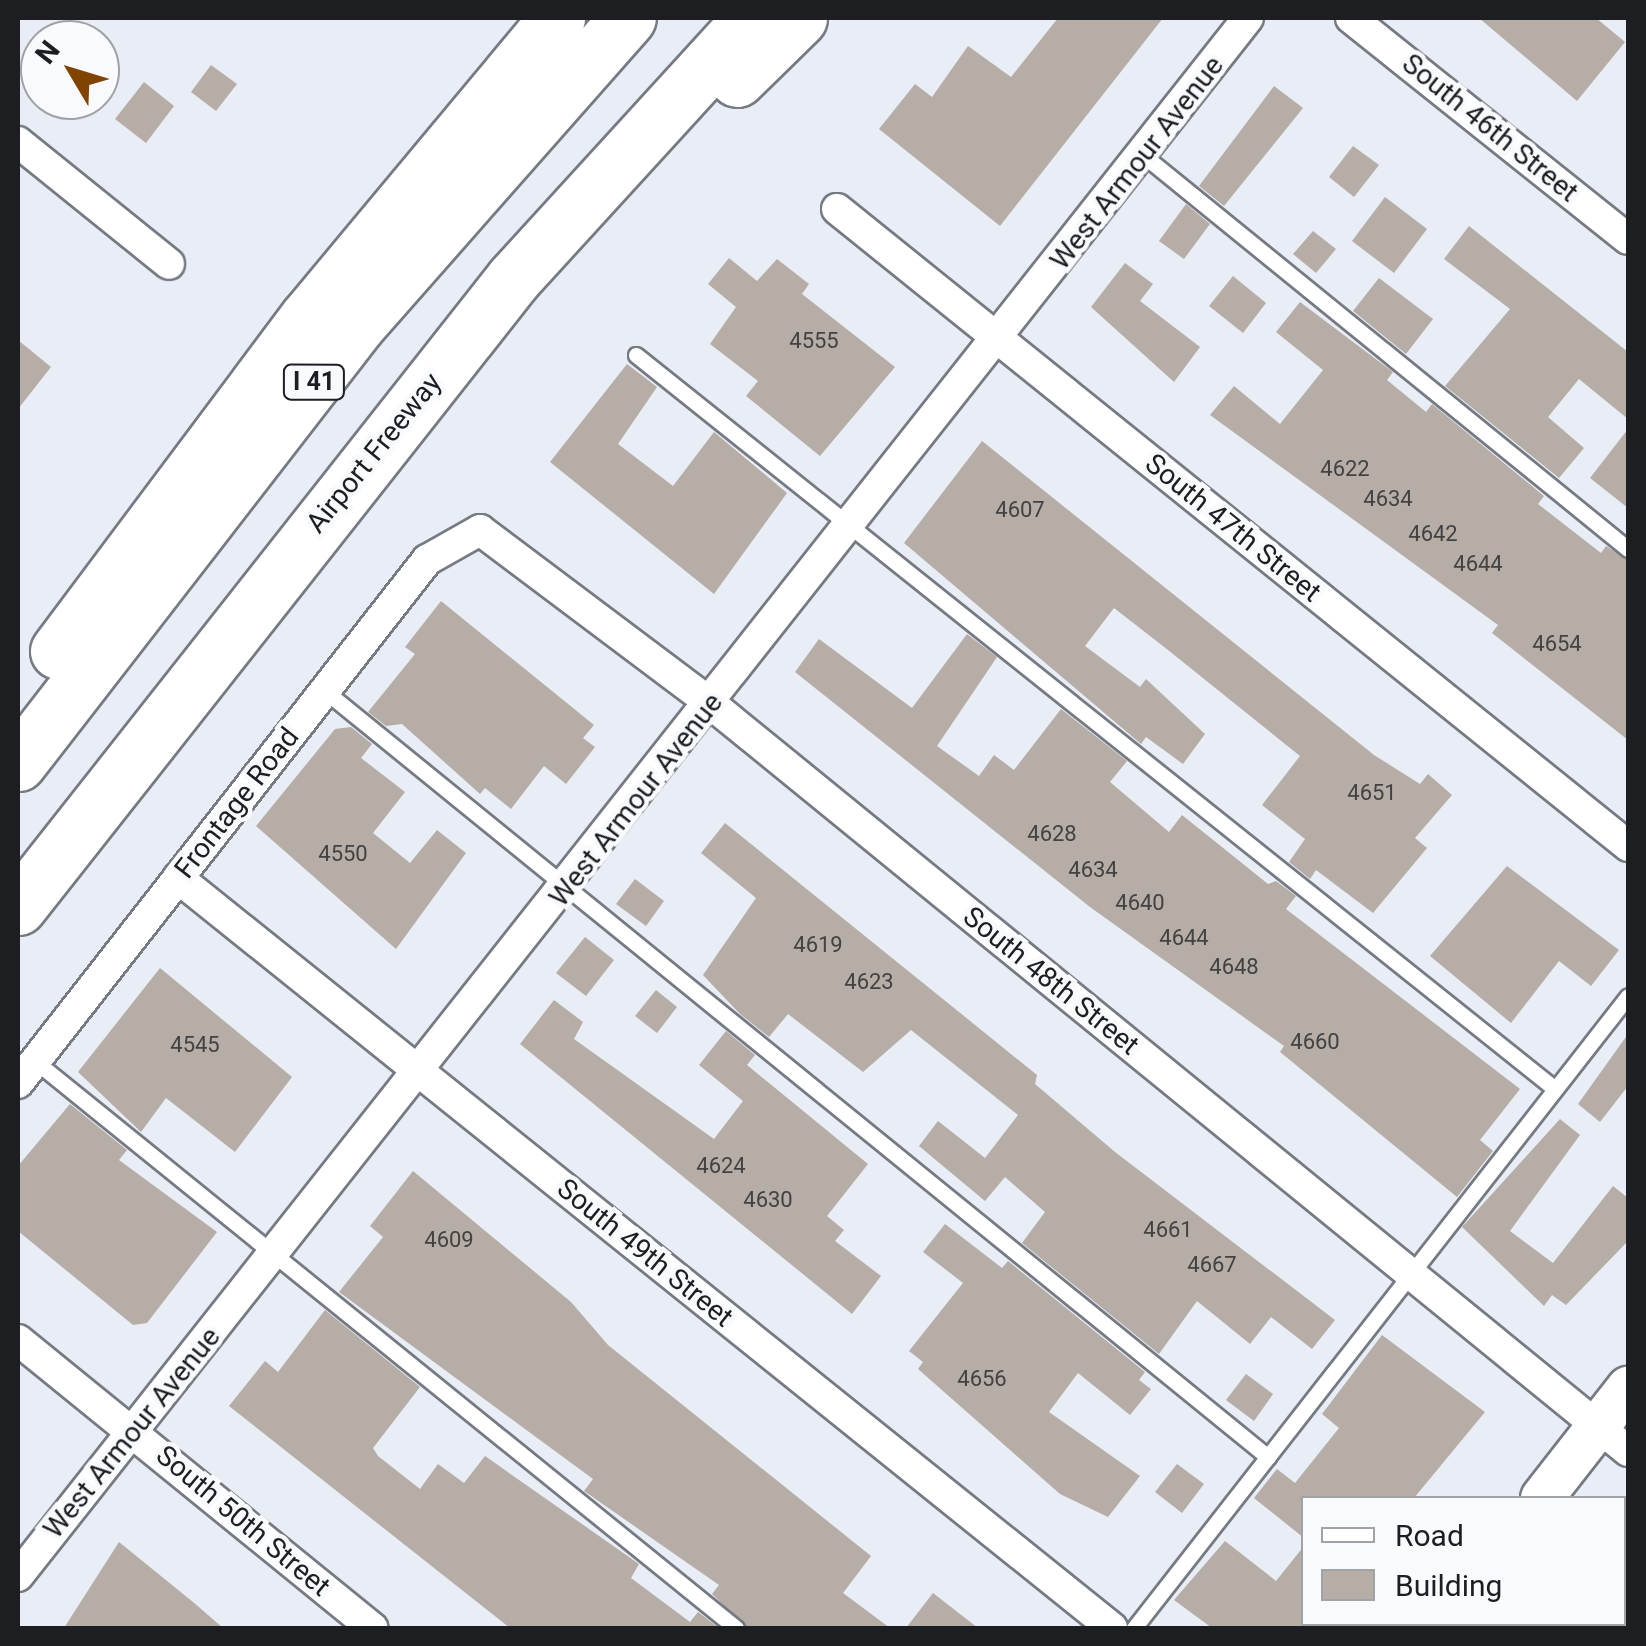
<!DOCTYPE html>
<style>
body{margin:0}
#map{position:relative;width:1646px;height:1646px;overflow:hidden;background:#e8edf6;font-family:Roboto,sans-serif}
div>[style]{position:absolute}
.green>*{inset:0;background:#a7efc1}
.building>*{inset:0;background:#b5ada6}
.roads{filter:drop-shadow(2px 0 #767a82) drop-shadow(-2px 0 #767a82) drop-shadow(0 2px #767a82) drop-shadow(0 -2px #767a82)}
.service>*{height:15px;margin:-7.5px;padding:0 7.5px;transform-origin:7.5px;border-radius:7.5px;background:#fff}
.minor>*{height:30px;margin:-15px;padding:0 15px;transform-origin:15px;border-radius:15px;background:#fff}
.secondary>*{height:42px;margin:-21px;padding:0 21px;transform-origin:21px;border-radius:21px;background:#fff}
.motorway>*{height:55px;margin:-27.5px;padding:0 27.5px;transform-origin:27.5px;border-radius:27.5px;background:#fff}
span{translate:-50% -50%;white-space:nowrap;text-align:center;line-height:1.15;-webkit-text-stroke:9px #f8fafe;paint-order:stroke}
.number-label{font-size:22px;color:#434243}
.number-label span{-webkit-text-stroke-width:0}
.shield-label span{padding:2px 8px;background:#f8fafe;border:2px solid;border-radius:8px;-webkit-text-stroke-width:0}
.shield-label{font-size:25px;color:#1d1e22;font-weight:700}
.street-label{font-size:28px;color:#1d1e22}
.frame{position:absolute;inset:0;border:20px solid #1d1e22;pointer-events:none}
.legend{position:absolute;left:1301px;top:1496px;width:325px;height:130px;box-sizing:border-box;background:#f8fafe;border:2px solid #a0a2a6;margin:0;padding:12px 18px;list-style:none;font-size:30px;color:#1d1e22}
.legend li{display:flex;align-items:center;gap:20px;height:50px}
.legend b{width:50px;border:2px solid #a0a2a6}
.north{position:absolute;left:20px;top:20px;width:100px;height:100px;box-sizing:border-box;background:#f8fafe;border:2px solid #a0a2a6;border-radius:50%;rotate:308deg;font-size:28px;font-weight:700;line-height:40px;text-align:center;color:#1d1e22}
.north::after{content:'';display:block;margin:auto;width:35px;height:45px;background:#814300;clip-path:polygon(50% 0,100% 100%,50% 72%,0 100%)}
</style>
<div id="map">
<div class="green">
<i style="clip-path:polygon(1628px 1561px,1628px 1628px,1576px 1628px,1624px 1624px)"></i>
</div>
<div class="building">
<i style="clip-path:polygon(1058px 18px,1163px 18px,1000px 226px,879px 129px,915px 84px,932px 97px,968px 46px,1011px 77px)"></i>
<i style="clip-path:polygon(1479px 18px,1596px 18px,1625px 42px,1577px 101px)"></i>
<i style="clip-path:polygon(211px 65px,237px 84px,216px 111px,191px 92px)"></i>
<i style="clip-path:polygon(144px 82px,174px 106px,146px 143px,115px 119px)"></i>
<i style="clip-path:polygon(1274px 86px,1303px 108px,1224px 206px,1199px 186px)"></i>
<i style="clip-path:polygon(1353px 146px,1379px 165px,1354px 197px,1329px 177px)"></i>
<i style="clip-path:polygon(1385px 197px,1427px 229px,1394px 273px,1352px 241px)"></i>
<i style="clip-path:polygon(1186px 204px,1210px 224px,1184px 259px,1159px 241px)"></i>
<i style="clip-path:polygon(1469px 226px,1628px 352px,1628px 419px,1579px 379px,1548px 417px,1584px 448px,1559px 478px,1445px 386px,1510px 309px,1444px 259px)"></i>
<i style="clip-path:polygon(1313px 231px,1336px 249px,1316px 273px,1293px 254px)"></i>
<i style="clip-path:polygon(729px 258px,757px 281px,777px 259px,809px 284px,802px 294px,895px 367px,820px 456px,746px 396px,758px 381px,710px 344px,736px 307px,708px 284px)"></i>
<i style="clip-path:polygon(1125px 263px,1153px 284px,1140px 301px,1200px 347px,1174px 382px,1091px 307px)"></i>
<i style="clip-path:polygon(1233px 276px,1266px 303px,1243px 333px,1209px 306px)"></i>
<i style="clip-path:polygon(1379px 278px,1433px 319px,1406px 354px,1353px 311px)"></i>
<i style="clip-path:polygon(1300px 302px,1393px 372px,1387px 380px,1426px 412px,1432px 404px,1544px 496px,1538px 504px,1601px 553px,1606px 546px,1628px 560px,1628px 740px,1492px 633px,1498px 625px,1210px 415px,1234px 386px,1280px 424px,1323px 370px,1276px 332px)"></i>
<i style="clip-path:polygon(18px 340px,51px 367px,18px 409px)"></i>
<i style="clip-path:polygon(627px 364px,657px 387px,618px 444px,673px 486px,714px 432px,787px 493px,714px 594px,550px 462px)"></i>
<i style="clip-path:polygon(1628px 429px,1628px 508px,1590px 478px)"></i>
<i style="clip-path:polygon(982px 441px,1374px 755px,1420px 784px,1428px 774px,1452px 795px,1415px 838px,1427px 848px,1373px 913px,1316px 870px,1310px 879px,1289px 862px,1305px 839px,1262px 805px,1300px 756px,1168px 650px,1114px 608px,1085px 646px,1140px 687px,1146px 679px,1205px 734px,1183px 764px,1146px 737px,1141px 744px,904px 543px)"></i>
<i style="clip-path:polygon(441px 601px,594px 725px,583px 738px,595px 747px,566px 784px,544px 766px,511px 809px,485px 788px,480px 794px,402px 724px,386px 726px,368px 712px,415px 654px,405px 647px)"></i>
<i style="clip-path:polygon(967px 634px,997px 657px,937px 746px,979px 776px,994px 755px,1014px 770px,1061px 709px,1127px 761px,1110px 782px,1169px 832px,1182px 815px,1268px 884px,1276px 881px,1296px 896px,1286px 909px,1520px 1089px,1480px 1140px,1493px 1151px,1457px 1197px,1280px 1052px,1284px 1046px,1090px 907px,795px 672px,819px 639px,912px 708px)"></i>
<i style="clip-path:polygon(351px 727px,372px 744px,361px 758px,405px 792px,373px 833px,410px 863px,437px 830px,466px 853px,396px 949px,256px 826px,335px 729px)"></i>
<i style="clip-path:polygon(725px 823px,1037px 1075px,1035px 1084px,1115px 1152px,1335px 1320px,1312px 1349px,1271px 1317px,1250px 1344px,1197px 1301px,1159px 1354px,1022px 1243px,1045px 1212px,1005px 1177px,985px 1201px,919px 1146px,938px 1121px,985px 1158px,1018px 1115px,911px 1030px,863px 1072px,788px 1014px,769px 1037px,740px 1014px,703px 975px,756px 898px,701px 853px)"></i>
<i style="clip-path:polygon(1507px 866px,1619px 950px,1591px 986px,1559px 961px,1511px 1023px,1430px 956px)"></i>
<i style="clip-path:polygon(635px 879px,664px 901px,646px 926px,616px 904px)"></i>
<i style="clip-path:polygon(585px 937px,614px 960px,586px 996px,556px 973px)"></i>
<i style="clip-path:polygon(160px 968px,292px 1077px,235px 1152px,166px 1098px,141px 1132px,78px 1072px)"></i>
<i style="clip-path:polygon(656px 990px,677px 1007px,657px 1033px,635px 1016px)"></i>
<i style="clip-path:polygon(554px 1000px,583px 1022px,574px 1039px,714px 1139px,743px 1101px,699px 1065px,726px 1031px,755px 1055px,747px 1065px,868px 1164px,827px 1216px,844px 1230px,835px 1241px,881px 1276px,852px 1314px,520px 1044px)"></i>
<i style="clip-path:polygon(1628px 1034px,1628px 1086px,1600px 1122px,1578px 1104px)"></i>
<i style="clip-path:polygon(70px 1104px,127px 1150px,119px 1160px,217px 1232px,147px 1323px,133px 1325px,18px 1231px,18px 1166px)"></i>
<i style="clip-path:polygon(1560px 1119px,1580px 1135px,1510px 1231px,1553px 1263px,1613px 1186px,1628px 1198px,1628px 1241px,1566px 1305px,1552px 1295px,1544px 1306px,1462px 1227px)"></i>
<i style="clip-path:polygon(413px 1171px,571px 1302px,608px 1345px,871px 1556px,843px 1593px,890px 1628px,747px 1628px,712px 1594px,719px 1585px,584px 1491px,593px 1479px,339px 1292px,383px 1237px,370px 1226px)"></i>
<i style="clip-path:polygon(945px 1224px,1002px 1268px,1008px 1261px,1145px 1372px,1139px 1380px,1151px 1389px,1130px 1415px,1078px 1373px,1049px 1412px,1140px 1476px,1108px 1517px,1060px 1494px,918px 1369px,923px 1362px,909px 1351px,963px 1283px,923px 1252px)"></i>
<i style="clip-path:polygon(325px 1310px,420px 1387px,373px 1448px,378px 1456px,420px 1489px,438px 1464px,464px 1483px,485px 1456px,639px 1564px,631px 1578px,690px 1622px,698px 1612px,719px 1628px,510px 1628px,229px 1406px,265px 1361px,278px 1372px)"></i>
<i style="clip-path:polygon(1382px 1335px,1485px 1412px,1414px 1498px,1304px 1498px,1304px 1538px,1254px 1498px,1277px 1469px,1295px 1483px,1339px 1428px,1322px 1414px)"></i>
<i style="clip-path:polygon(1246px 1374px,1273px 1394px,1254px 1421px,1226px 1400px)"></i>
<i style="clip-path:polygon(1177px 1464px,1204px 1484px,1182px 1513px,1155px 1492px)"></i>
<i style="clip-path:polygon(1225px 1541px,1276px 1581px,1304px 1546px,1304px 1628px,1212px 1628px,1174px 1600px)"></i>
<i style="clip-path:polygon(119px 1542px,193px 1602px,223px 1628px,64px 1628px)"></i>
<i style="clip-path:polygon(933px 1593px,978px 1628px,906px 1628px)"></i>
</div>
<div class="roads">
<div class="service">
<i style="left:1143px;top:155px;width:625px;rotate:39.09deg"></i>
<i style="left:636px;top:355px;width:1176px;rotate:38.61deg"></i>
<i style="left:325px;top:691px;width:1215px;rotate:39.09deg"></i>
<i style="left:35px;top:1061px;width:902px;rotate:38.97deg"></i>
<i style="left:1134px;top:1628px;width:802px;rotate:-51.99deg"></i>
</div>
<div class="minor">
<i style="left:1351px;top:18px;width:354px;rotate:38.6deg"></i>
<i style="left:18px;top:142px;width:194px;rotate:38.9deg"></i>
<i style="left:837px;top:209px;width:1016px;rotate:38.84deg"></i>
<i style="left:178px;top:878px;width:1198px;rotate:38.76deg"></i>
<i style="left:18px;top:1083px;width:664px;rotate:-51.97deg"></i>
<i style="left:427px;top:560px;width:61px;rotate:-29.5deg"></i>
<i style="left:480px;top:530px;width:288px;rotate:36.9deg"></i>
<i style="left:710px;top:703px;width:1184px;rotate:39.17deg"></i>
<i style="left:18px;top:1340px;width:457px;rotate:39.1deg"></i>
<i style="left:18px;top:1576px;width:1985px;rotate:-51.71deg"></i>
</div>
<div class="secondary">
<i style="left:1542px;top:1498px;width:140px;rotate:-52deg"></i>
<i style="left:1624px;top:1532px;width:8px;rotate:-60deg"></i>
<i style="left:1441px;top:1628px;width:6px;rotate:-45deg"></i>
<i style="left:1550px;top:1628px;width:6px;rotate:-45deg"></i>
</div>
<div class="motorway">
<i style="left:737px;top:79px;width:87px;rotate:-44.5deg"></i>
<i style="left:58px;top:651px;width:417px;rotate:-53.2deg"></i>
<i style="left:308px;top:317px;width:389px;rotate:-50.2deg"></i>
<i style="left:18px;top:763px;width:555px;rotate:-52.24deg"></i>
<i style="left:358px;top:324px;width:408px;rotate:-48.6deg"></i>
<i style="left:18px;top:907px;width:800px;rotate:-51.75deg"></i>
<i style="left:513px;top:279px;width:353px;rotate:-47.6deg"></i>
</div>
</div>
<div class="number-label">
<span style="left:814px;top:341px">4555</span>
<span style="left:1345px;top:469px">4622</span>
<span style="left:1388px;top:499px">4634</span>
<span style="left:1020px;top:510px">4607</span>
<span style="left:1433px;top:534px">4642</span>
<span style="left:1478px;top:564px">4644</span>
<span style="left:1557px;top:644px">4654</span>
<span style="left:1372px;top:793px">4651</span>
<span style="left:1052px;top:834px">4628</span>
<span style="left:343px;top:854px">4550</span>
<span style="left:1093px;top:870px">4634</span>
<span style="left:1140px;top:903px">4640</span>
<span style="left:1184px;top:938px">4644</span>
<span style="left:818px;top:945px">4619</span>
<span style="left:1234px;top:967px">4648</span>
<span style="left:869px;top:982px">4623</span>
<span style="left:1315px;top:1042px">4660</span>
<span style="left:195px;top:1045px">4545</span>
<span style="left:721px;top:1166px">4624</span>
<span style="left:768px;top:1200px">4630</span>
<span style="left:1168px;top:1230px">4661</span>
<span style="left:449px;top:1240px">4609</span>
<span style="left:1212px;top:1265px">4667</span>
<span style="left:982px;top:1379px">4656</span>
</div>
<div class="shield-label">
<span style="left:314px;top:382px">I 41</span>
</div>
<div class="street-label">
<span style="left:1490px;top:128px;rotate:39deg">South 46th Street</span>
<span style="left:1137px;top:163px;rotate:-52deg">West Armour Avenue</span>
<span style="left:374px;top:453px;rotate:-51deg">Airport Freeway</span>
<span style="left:1233px;top:528px;rotate:39deg">South 47th Street</span>
<span style="left:636px;top:800px;rotate:-52deg">West Armour Avenue</span>
<span style="left:237px;top:803px;rotate:-52deg">Frontage Road</span>
<span style="left:1051px;top:981px;rotate:39deg">South 48th Street</span>
<span style="left:645px;top:1253px;rotate:39deg">South 49th Street</span>
<span style="left:132px;top:1433px;rotate:-51deg">West Armour Avenue</span>
<span style="left:243px;top:1521px;rotate:40deg">South 50th Street</span>
</div>
<div class="frame"></div>
<ul class="legend">
<li><b style="height:12px;background:#fff"></b>Road</li>
<li><b style="height:28px;background:#b5ada6"></b>Building</li>
</ul>
<div class="north">N</div>
</div>
